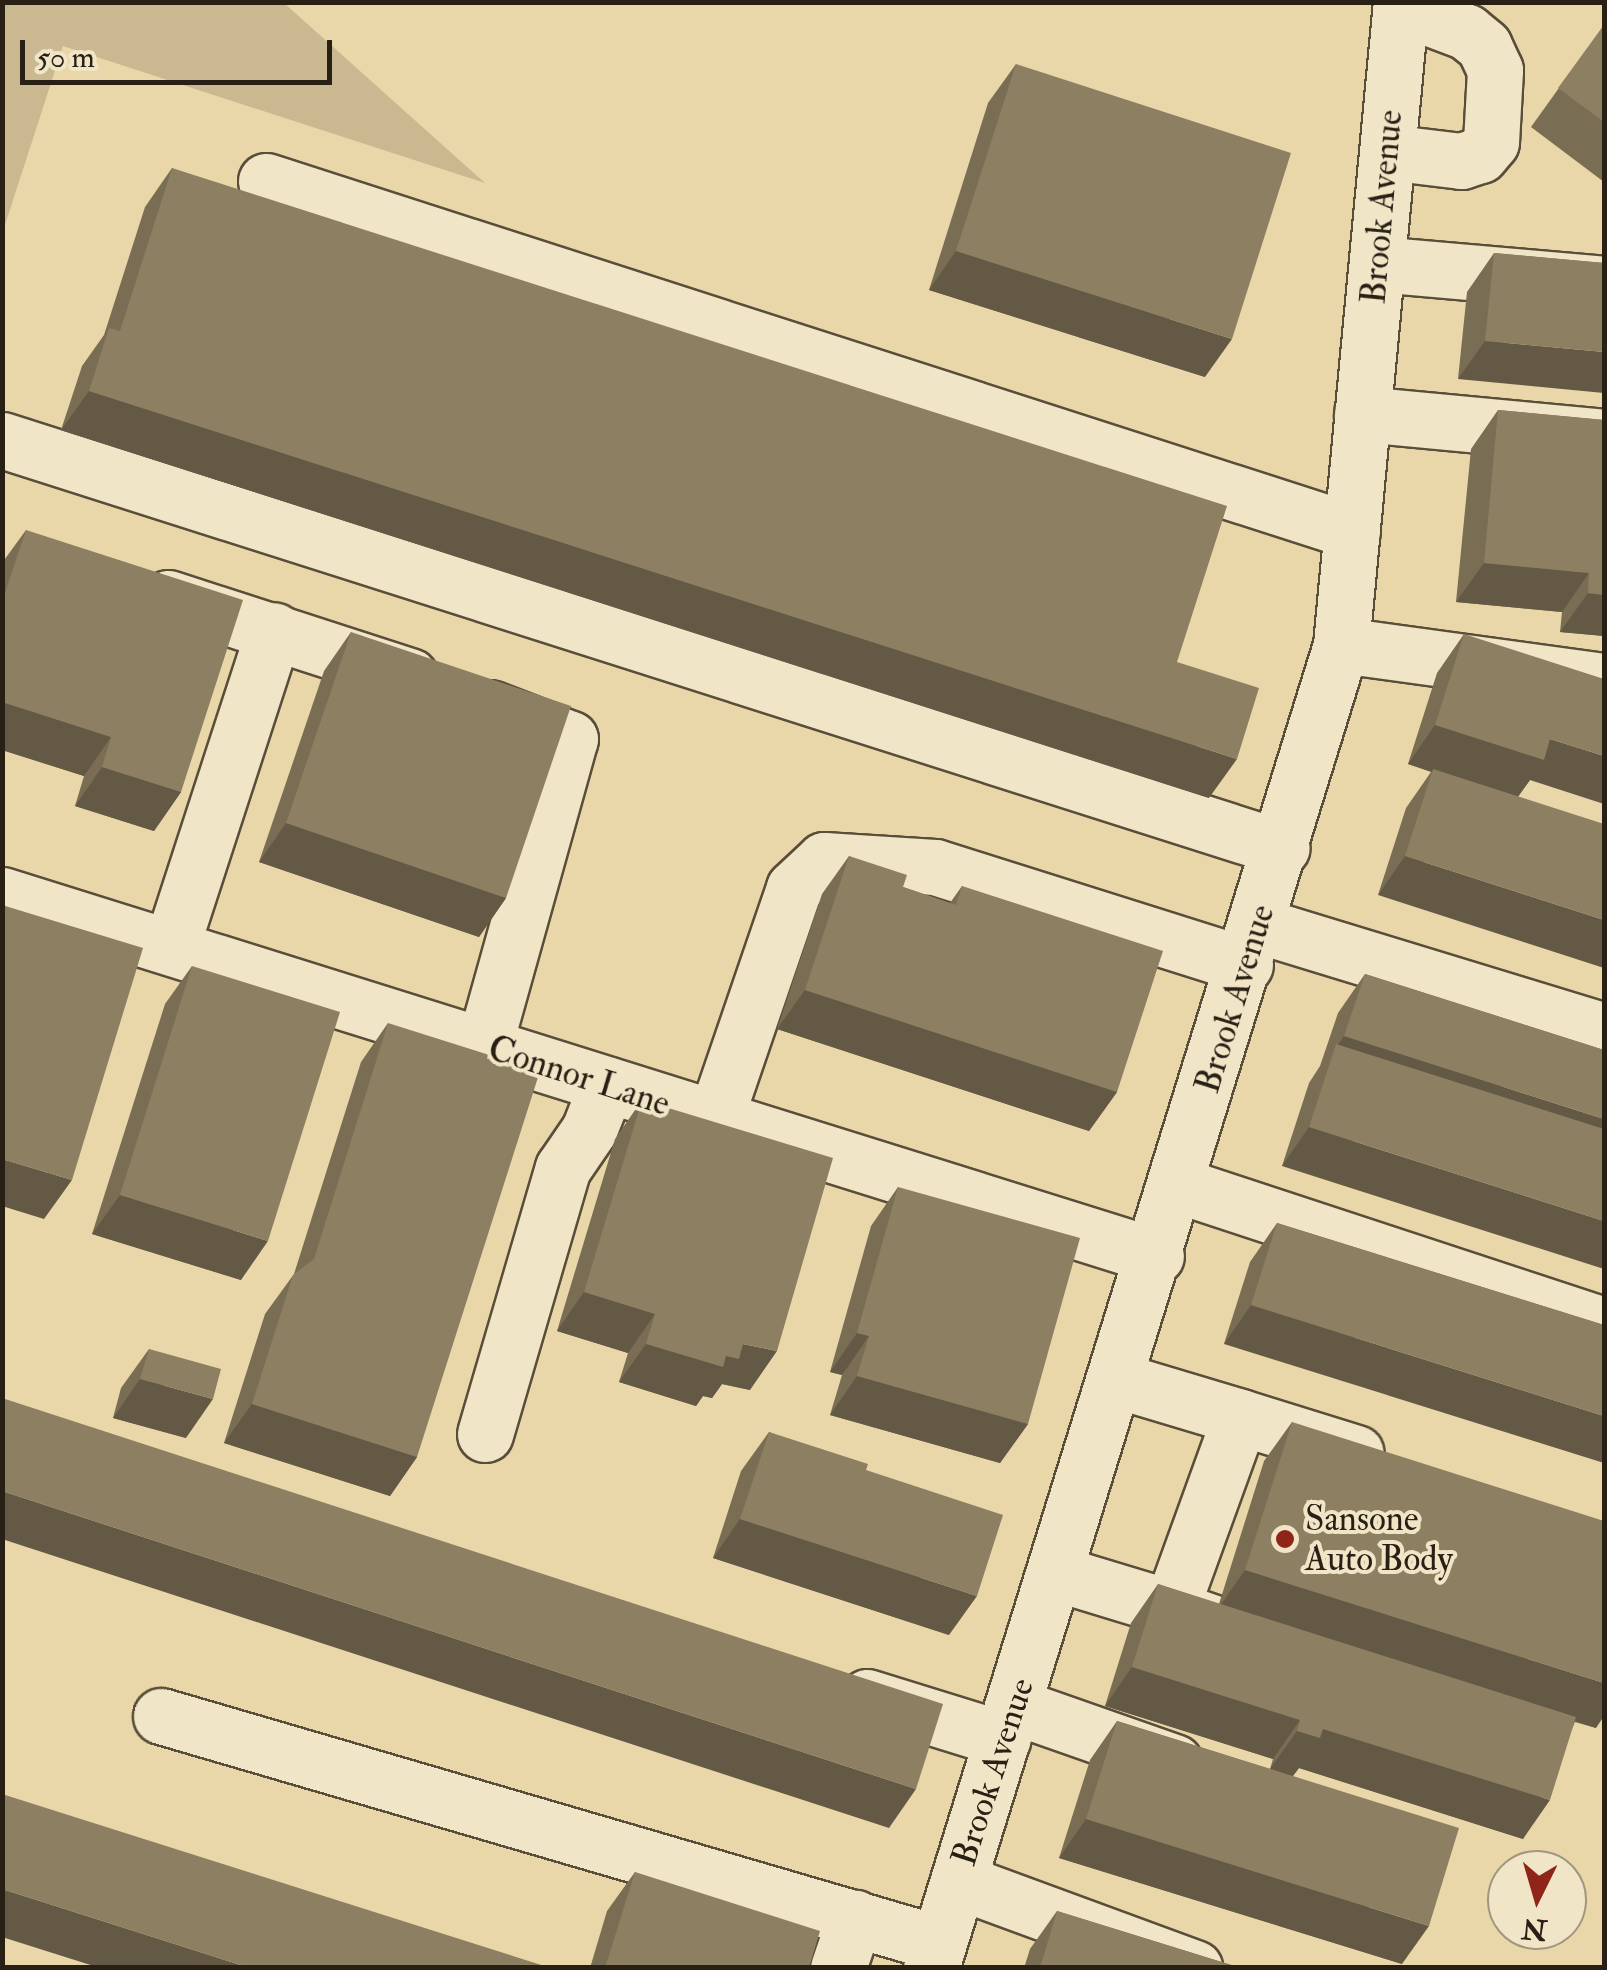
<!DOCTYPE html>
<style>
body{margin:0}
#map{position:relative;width:1607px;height:1970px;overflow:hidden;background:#ead7a9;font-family:"IM FELL Double Pica",serif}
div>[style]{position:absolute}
.green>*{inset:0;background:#c9b890}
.roads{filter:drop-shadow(2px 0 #594e3a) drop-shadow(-2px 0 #594e3a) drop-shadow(0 2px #594e3a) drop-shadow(0 -2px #594e3a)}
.minor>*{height:55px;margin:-27.5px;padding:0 27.5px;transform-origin:27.5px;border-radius:27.5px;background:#f1e5c7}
.wall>*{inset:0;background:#796d54}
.shaded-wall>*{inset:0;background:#635945}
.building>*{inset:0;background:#8d7f62}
.dots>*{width:28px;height:28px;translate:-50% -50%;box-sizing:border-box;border:5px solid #f1e5c7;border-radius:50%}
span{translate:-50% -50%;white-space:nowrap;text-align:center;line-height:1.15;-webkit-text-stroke:8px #f1e5c7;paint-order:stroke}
.street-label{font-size:35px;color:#292015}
.poi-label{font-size:35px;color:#292015}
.left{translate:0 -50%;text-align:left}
.frame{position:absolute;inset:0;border:5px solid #292015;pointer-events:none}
.north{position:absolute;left:1487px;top:1850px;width:100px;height:100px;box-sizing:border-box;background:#f1e5c7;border:2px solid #a19680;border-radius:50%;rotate:185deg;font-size:28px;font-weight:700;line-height:40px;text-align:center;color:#292015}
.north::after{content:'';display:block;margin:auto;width:35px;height:45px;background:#8f2418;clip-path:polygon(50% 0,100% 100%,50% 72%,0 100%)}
.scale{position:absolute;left:20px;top:40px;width:312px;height:45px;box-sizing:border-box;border:5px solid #292015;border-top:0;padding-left:12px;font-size:30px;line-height:35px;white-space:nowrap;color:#292015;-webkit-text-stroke:8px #f1e5c7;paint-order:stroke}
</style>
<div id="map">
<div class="green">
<i style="clip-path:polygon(3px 2px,284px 3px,485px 183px,63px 46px,3px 231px)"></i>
</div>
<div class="roads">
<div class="minor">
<i style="left:1387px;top:152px;width:75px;rotate:6.9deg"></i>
<i style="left:1461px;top:161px;width:20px;rotate:-18deg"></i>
<i style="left:1480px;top:155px;width:17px;rotate:-50deg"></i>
<i style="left:1491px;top:142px;width:72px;rotate:-86.8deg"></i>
<i style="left:1495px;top:70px;width:26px;rotate:-115deg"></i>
<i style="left:1484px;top:46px;width:22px;rotate:-141deg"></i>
<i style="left:1467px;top:32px;width:71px;rotate:-159.3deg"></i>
<i style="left:266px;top:181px;width:1141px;rotate:17.86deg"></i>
<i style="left:1377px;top:264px;width:228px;rotate:5deg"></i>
<i style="left:1362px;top:414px;width:243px;rotate:5.4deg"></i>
<i style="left:2px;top:440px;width:1343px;rotate:17.68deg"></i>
<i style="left:168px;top:598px;width:254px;rotate:17.9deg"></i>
<i style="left:1341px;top:645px;width:265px;rotate:7.8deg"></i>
<i style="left:2px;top:895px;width:1209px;rotate:17.37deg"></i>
<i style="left:1258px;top:925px;width:362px;rotate:17deg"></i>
<i style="left:171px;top:947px;width:333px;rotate:-72deg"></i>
<i style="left:484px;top:1046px;width:319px;rotate:-74.4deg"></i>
<i style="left:570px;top:739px;width:86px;rotate:-158.8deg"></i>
<i style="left:715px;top:1119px;width:244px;rotate:-71.1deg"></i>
<i style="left:794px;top:888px;width:41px;rotate:-43deg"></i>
<i style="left:824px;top:860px;width:111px;rotate:3.6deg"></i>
<i style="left:935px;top:867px;width:325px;rotate:17.5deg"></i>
<i style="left:1178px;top:1185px;width:448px;rotate:18.2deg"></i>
<i style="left:1117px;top:1380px;width:128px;rotate:16.7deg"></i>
<i style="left:485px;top:1434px;width:277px;rotate:-73.7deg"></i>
<i style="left:563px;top:1168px;width:46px;rotate:-55.6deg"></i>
<i style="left:589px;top:1130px;width:49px;rotate:-68.6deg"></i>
<i style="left:1056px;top:1573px;width:120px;rotate:16.9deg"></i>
<i style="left:1222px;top:1626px;width:54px;rotate:-160.6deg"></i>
<i style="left:1171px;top:1608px;width:203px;rotate:-70.1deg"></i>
<i style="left:1240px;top:1417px;width:121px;rotate:17.2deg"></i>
<i style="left:867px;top:1697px;width:142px;rotate:17.2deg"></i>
<i style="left:1014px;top:1706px;width:170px;rotate:19.3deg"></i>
<i style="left:161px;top:1716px;width:809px;rotate:16.29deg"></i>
<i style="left:958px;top:1881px;width:252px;rotate:20.2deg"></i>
<i style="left:838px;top:1968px;width:53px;rotate:-71.2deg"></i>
<i style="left:931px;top:1968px;width:1385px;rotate:-72.78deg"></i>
<i style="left:1341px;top:645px;width:646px;rotate:-84.67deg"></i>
</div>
</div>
<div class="wall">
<i style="clip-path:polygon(1604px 25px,1604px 182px,1531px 127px)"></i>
<i style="clip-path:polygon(1016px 64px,1205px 377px,929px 290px,988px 103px)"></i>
<i style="clip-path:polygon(172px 168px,1177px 662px,1209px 798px,61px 430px,82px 366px,104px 335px,145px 207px)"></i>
<i style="clip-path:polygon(1494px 253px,1604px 263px,1458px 379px,1467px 292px)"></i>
<i style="clip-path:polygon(1498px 410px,1604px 420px,1604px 636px,1560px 632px,1562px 612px,1456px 602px,1471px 449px)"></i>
<i style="clip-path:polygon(26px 530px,181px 792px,154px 831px,75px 806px,84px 776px,2px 750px,2px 563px)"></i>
<i style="clip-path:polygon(351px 632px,506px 898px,479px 937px,259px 862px,324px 671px)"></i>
<i style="clip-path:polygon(1464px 634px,1530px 780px,1518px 797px,1378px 895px,1406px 808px,1431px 772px,1408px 764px,1437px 673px)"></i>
<i style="clip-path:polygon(849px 856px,903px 887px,950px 903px,962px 886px,1117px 1092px,1089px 1131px,777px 1029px,822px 894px)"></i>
<i style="clip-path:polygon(192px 966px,241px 1280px,92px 1234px,165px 1004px)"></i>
<i style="clip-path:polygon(1365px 974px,1604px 1050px,1282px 1166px,1309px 1083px,1320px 1066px,1338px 1013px)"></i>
<i style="clip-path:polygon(388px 1023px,417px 1457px,390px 1496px,224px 1443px,265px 1314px,294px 1274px,361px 1062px)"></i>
<i style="clip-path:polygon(642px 1100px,750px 1390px,722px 1384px,712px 1398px,703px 1396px,696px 1406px,619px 1382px,628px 1353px,557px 1331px,615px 1139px)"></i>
<i style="clip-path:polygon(898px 1187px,1028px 1424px,1000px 1463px,830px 1415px,842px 1375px,830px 1372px,871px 1226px)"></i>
<i style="clip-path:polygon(1277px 1223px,1604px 1325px,1224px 1344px,1250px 1262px)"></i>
<i style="clip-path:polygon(149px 1349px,186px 1438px,113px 1418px,121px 1388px)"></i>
<i style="clip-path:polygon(1292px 1422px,1596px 1728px,1575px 1722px,1523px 1839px,1299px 1768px,1293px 1776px,1402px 1964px,1059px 1858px,1090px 1760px,1117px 1721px,1270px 1769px,1273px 1759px,1105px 1706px,1131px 1623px,1158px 1584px,1219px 1604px,1264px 1461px)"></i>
<i style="clip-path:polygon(769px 1432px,866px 1470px,949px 1635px,713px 1558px,741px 1471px)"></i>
<i style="clip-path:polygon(635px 1872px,809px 1968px,590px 1968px,607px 1911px)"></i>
<i style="clip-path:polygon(1057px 1911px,1241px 1968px,1024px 1968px,1030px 1949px)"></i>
</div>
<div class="shaded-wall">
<i style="clip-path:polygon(956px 251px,1232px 339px,1205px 377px,929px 290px)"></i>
<i style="clip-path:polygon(1485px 341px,1604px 352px,1604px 393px,1458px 379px)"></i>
<i style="clip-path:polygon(89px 391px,1237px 759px,1209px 798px,61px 430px)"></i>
<i style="clip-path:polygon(1484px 563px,1589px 573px,1562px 612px,1456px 602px)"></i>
<i style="clip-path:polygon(1588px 593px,1604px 595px,1604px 636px,1560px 632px)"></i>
<i style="clip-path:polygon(2px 702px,111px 737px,84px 776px,2px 750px)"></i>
<i style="clip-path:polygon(1435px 725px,1550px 739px,1604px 756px,1604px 804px,1530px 780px,1516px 799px,1408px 764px)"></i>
<i style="clip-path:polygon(102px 767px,181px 792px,154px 831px,75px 806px)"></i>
<i style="clip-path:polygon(286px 823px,506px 898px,479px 937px,259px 862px)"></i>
<i style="clip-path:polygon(1405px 856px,1604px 920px,1604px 968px,1378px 895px)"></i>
<i style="clip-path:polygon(805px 990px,1117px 1092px,1089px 1131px,777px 1029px)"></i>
<i style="clip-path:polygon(1344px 1036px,1604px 1119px,1604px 1167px,1333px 1052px)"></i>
<i style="clip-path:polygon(1309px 1127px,1604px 1221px,1604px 1269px,1282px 1166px)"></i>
<i style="clip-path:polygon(2px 1159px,72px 1180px,44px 1219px,2px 1206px)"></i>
<i style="clip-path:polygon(120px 1195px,268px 1241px,241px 1280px,92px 1234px)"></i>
<i style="clip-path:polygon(584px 1292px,655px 1314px,628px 1353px,557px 1331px)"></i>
<i style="clip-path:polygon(1251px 1305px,1604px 1416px,1604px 1463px,1224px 1344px)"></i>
<i style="clip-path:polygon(857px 1333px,869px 1336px,842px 1375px,830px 1372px)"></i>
<i style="clip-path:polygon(646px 1344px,726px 1356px,743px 1344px,777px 1351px,750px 1390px,722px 1384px,712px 1398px,703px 1396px,696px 1406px,619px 1382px)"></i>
<i style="clip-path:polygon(857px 1376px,1028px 1424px,1000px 1463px,830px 1415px)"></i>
<i style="clip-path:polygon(140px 1379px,213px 1399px,186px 1438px,113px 1418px)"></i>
<i style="clip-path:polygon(252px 1404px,417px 1457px,390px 1496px,224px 1443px)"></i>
<i style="clip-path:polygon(2px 1491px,916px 1789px,889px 1828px,2px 1539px)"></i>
<i style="clip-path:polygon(740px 1519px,977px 1596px,949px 1635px,713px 1558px)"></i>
<i style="clip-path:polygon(1245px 1570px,1604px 1683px,1604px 1716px,1596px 1728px,1218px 1609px)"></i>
<i style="clip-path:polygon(1132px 1667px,1300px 1720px,1273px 1759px,1105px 1706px)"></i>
<i style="clip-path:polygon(1323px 1729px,1550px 1800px,1523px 1839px,1299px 1768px,1292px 1777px,1270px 1769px,1297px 1731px)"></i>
<i style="clip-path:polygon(1086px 1819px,1429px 1926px,1402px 1964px,1059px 1858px)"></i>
<i style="clip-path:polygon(2px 1889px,250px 1968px,100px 1968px,2px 1937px)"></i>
</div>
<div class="building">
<i style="clip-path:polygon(1604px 25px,1604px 122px,1558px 88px)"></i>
<i style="clip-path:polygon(1016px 64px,1291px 153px,1232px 339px,956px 251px)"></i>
<i style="clip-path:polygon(172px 168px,1227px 506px,1177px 662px,1259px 688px,1237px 759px,89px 391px,109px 328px,120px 331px)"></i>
<i style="clip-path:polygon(1494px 253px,1604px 263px,1604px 352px,1485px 341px)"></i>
<i style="clip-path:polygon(1498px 410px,1604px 420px,1604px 595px,1588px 593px,1589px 573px,1484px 563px)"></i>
<i style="clip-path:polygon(26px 530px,243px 600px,181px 792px,102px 767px,111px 737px,2px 702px,2px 602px)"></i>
<i style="clip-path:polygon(351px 632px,571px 706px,506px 898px,286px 823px)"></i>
<i style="clip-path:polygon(1464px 634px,1604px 679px,1604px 756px,1550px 739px,1544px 760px,1435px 725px)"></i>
<i style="clip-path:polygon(1433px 769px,1604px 824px,1604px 920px,1405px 856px)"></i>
<i style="clip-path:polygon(849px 856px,907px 875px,903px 887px,956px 905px,962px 886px,1163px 951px,1117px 1092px,805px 990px)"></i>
<i style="clip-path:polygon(2px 905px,143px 948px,72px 1180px,2px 1159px)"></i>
<i style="clip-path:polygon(192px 966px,340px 1012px,268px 1241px,120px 1195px)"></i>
<i style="clip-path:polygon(1365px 974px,1604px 1050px,1604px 1119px,1344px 1036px)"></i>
<i style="clip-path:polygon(388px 1023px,540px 1071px,417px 1457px,252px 1404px,293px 1275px,314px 1259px)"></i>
<i style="clip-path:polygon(1336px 1044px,1604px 1129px,1604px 1221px,1309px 1127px)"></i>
<i style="clip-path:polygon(642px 1100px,833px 1158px,777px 1351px,743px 1344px,739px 1359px,726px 1356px,723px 1367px,646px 1344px,655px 1314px,584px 1292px)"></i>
<i style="clip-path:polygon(898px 1187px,1080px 1238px,1028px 1424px,857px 1376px,869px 1336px,857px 1333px)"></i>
<i style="clip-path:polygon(1277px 1223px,1604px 1325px,1604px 1416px,1251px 1305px)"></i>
<i style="clip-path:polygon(149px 1349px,221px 1369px,213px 1399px,140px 1379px)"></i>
<i style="clip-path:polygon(2px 1398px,943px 1704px,916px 1789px,2px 1491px)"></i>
<i style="clip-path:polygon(1292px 1422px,1604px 1521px,1604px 1683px,1245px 1570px)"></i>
<i style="clip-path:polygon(769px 1432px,868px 1464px,866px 1470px,1003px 1515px,977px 1596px,740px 1519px)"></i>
<i style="clip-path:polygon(1158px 1584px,1576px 1717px,1550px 1800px,1323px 1729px,1320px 1738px,1297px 1731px,1300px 1720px,1132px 1667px)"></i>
<i style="clip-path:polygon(1117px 1721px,1459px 1828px,1429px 1926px,1086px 1819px)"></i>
<i style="clip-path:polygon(2px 1794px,551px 1968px,250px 1968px,2px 1889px)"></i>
<i style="clip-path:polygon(635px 1872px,820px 1931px,809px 1968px,605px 1968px)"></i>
<i style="clip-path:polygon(1057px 1911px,1241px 1968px,1040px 1968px)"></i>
</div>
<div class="dots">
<i style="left:1285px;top:1539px;background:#8f2418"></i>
</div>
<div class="street-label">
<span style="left:1382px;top:207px;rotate:-85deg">Brook Avenue</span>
<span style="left:1235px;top:999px;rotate:-73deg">Brook Avenue</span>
<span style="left:579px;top:1076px;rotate:18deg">Connor Lane</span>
<span style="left:993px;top:1772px;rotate:-72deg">Brook Avenue</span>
</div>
<div class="poi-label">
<span class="left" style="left:1305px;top:1539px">Sansone<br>Auto Body</span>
</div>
<div class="frame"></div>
<div class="north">N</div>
<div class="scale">50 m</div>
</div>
